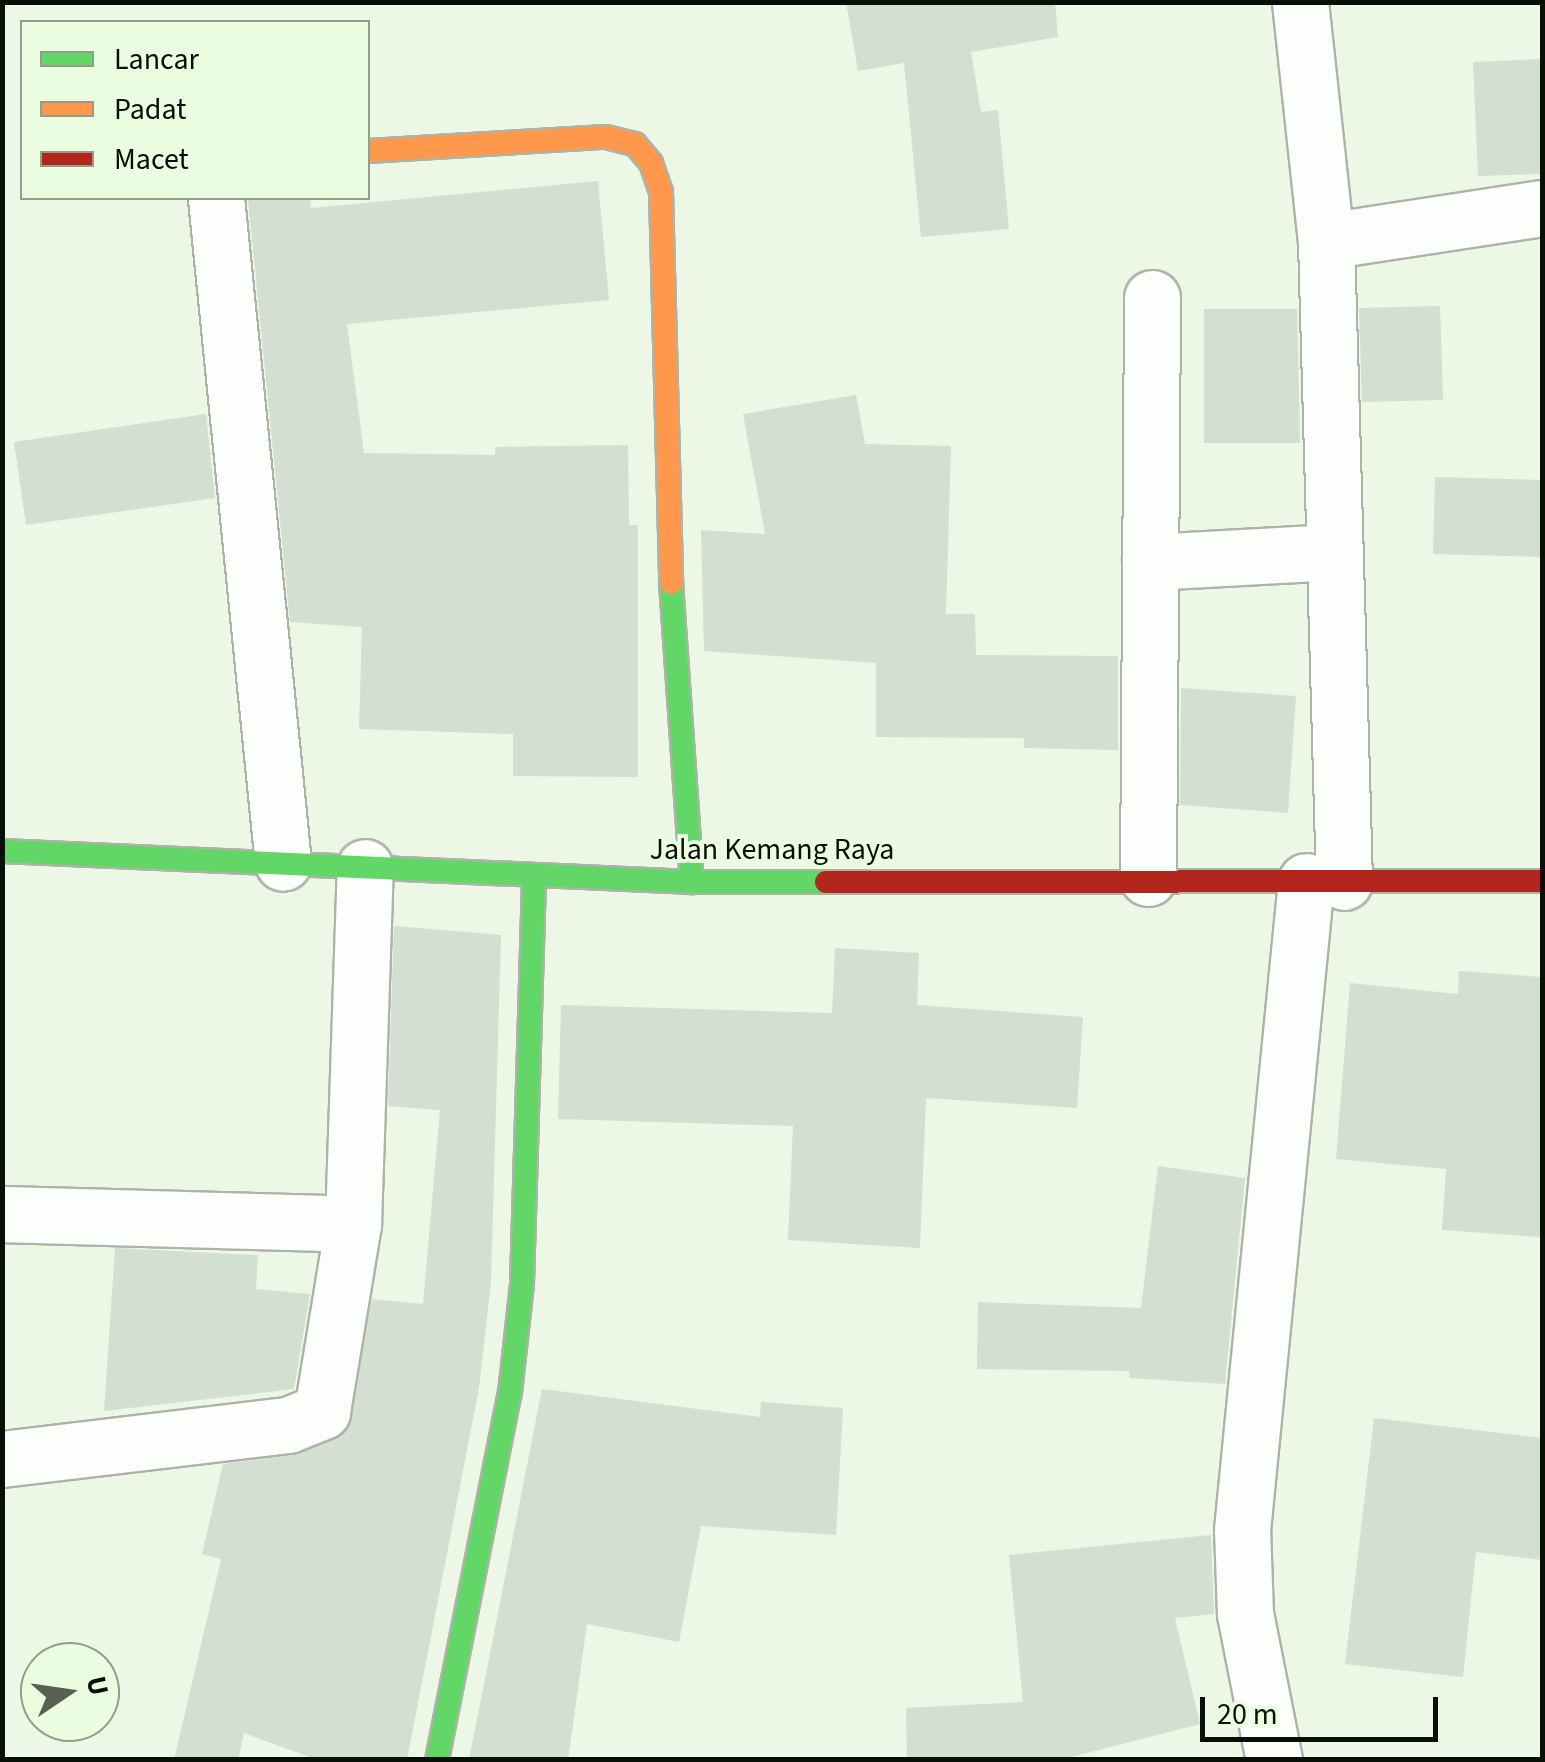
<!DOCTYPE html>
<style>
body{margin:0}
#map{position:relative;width:1545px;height:1762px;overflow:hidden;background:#ecf7e6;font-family:"Source Sans 3",sans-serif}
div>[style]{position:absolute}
.building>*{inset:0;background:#d2dfd1}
.roads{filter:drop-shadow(2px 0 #acb4a7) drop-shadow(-2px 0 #acb4a7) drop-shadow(0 2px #acb4a7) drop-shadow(0 -2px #acb4a7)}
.street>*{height:55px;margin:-27.5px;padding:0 27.5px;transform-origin:27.5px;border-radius:27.5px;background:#fcfefb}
.fast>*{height:22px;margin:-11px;padding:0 11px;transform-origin:11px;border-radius:11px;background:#63d668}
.slow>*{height:22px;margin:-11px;padding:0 11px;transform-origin:11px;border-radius:11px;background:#ff974d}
.jam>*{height:22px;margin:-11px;padding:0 11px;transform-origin:11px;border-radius:11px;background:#b3261e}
span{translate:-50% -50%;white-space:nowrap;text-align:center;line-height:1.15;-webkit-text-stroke:8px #ebfde0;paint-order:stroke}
.street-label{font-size:30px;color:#090f06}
.frame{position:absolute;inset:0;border:5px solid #090f06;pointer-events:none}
.legend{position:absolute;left:20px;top:20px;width:350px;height:180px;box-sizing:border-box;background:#ebfde0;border:2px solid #919e89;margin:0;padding:12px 18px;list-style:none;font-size:30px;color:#090f06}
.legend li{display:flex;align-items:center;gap:20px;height:50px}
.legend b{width:50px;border:2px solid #919e89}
.north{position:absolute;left:20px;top:1642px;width:100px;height:100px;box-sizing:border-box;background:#ebfde0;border:2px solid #919e89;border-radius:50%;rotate:77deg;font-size:28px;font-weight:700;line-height:40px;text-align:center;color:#090f06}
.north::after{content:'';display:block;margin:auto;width:35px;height:45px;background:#586054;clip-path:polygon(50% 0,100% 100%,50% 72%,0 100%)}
.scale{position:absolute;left:1200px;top:1697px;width:238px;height:45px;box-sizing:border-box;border:5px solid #090f06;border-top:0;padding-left:12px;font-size:30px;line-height:35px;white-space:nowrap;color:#090f06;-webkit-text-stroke:8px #ebfde0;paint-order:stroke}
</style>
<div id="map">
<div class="building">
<i style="clip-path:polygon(846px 2px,1055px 2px,1058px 37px,971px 52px,981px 112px,998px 110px,1009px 229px,921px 237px,904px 63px,858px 71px)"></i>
<i style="clip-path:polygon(1542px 59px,1542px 174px,1478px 176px,1473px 62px)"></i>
<i style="clip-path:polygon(598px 181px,609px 300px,347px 324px,364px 453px,495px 455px,495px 447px,628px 445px,629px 525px,638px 525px,638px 777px,513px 776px,513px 734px,359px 729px,362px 627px,290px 622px,248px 199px,310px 198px,311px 208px)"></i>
<i style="clip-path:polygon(1440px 306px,1443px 400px,1362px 402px,1359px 308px)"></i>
<i style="clip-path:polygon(1204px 309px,1297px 309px,1300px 443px,1204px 443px)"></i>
<i style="clip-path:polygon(856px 395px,865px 444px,951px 446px,946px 614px,975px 614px,976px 655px,1118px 656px,1118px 750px,1024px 748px,1024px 738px,876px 737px,876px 663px,704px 651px,701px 530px,765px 534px,743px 414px)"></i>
<i style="clip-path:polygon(206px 414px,215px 498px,26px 525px,14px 442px)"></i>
<i style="clip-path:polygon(1435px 477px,1542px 480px,1542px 557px,1433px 554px)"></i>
<i style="clip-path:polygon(1181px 688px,1296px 696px,1288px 813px,1180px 805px)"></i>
<i style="clip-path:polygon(394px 926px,501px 935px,491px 1282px,479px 1388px,407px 1760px,318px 1760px,244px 1733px,238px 1760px,174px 1760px,221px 1559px,202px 1554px,223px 1464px,299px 1454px,346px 1431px,372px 1299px,423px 1304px,440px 1110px,388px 1106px)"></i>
<i style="clip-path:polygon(835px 948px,919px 953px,917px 1005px,1083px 1017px,1077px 1108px,926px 1098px,920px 1248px,788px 1240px,793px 1126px,558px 1119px,561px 1005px,832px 1013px)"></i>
<i style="clip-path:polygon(1459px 971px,1542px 977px,1542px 1237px,1442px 1230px,1446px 1169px,1336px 1159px,1350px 983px,1458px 994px)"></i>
<i style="clip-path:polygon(1158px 1166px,1245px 1178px,1225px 1384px,1129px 1378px,1129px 1371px,977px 1369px,978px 1302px,1141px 1308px)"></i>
<i style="clip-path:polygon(115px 1248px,258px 1255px,256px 1289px,310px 1294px,294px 1389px,104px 1411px)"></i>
<i style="clip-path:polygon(542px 1389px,760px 1417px,761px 1402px,843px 1408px,836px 1535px,701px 1526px,679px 1642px,587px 1624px,568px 1760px,469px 1760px)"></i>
<i style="clip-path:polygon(1374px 1418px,1542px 1438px,1542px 1560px,1476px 1552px,1463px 1677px,1345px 1664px)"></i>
<i style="clip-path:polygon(1211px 1535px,1214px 1614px,1175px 1618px,1200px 1724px,1060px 1760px,907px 1760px,906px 1708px,1023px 1702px,1009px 1555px)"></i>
</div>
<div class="roads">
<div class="street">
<i style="left:1300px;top:2px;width:240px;rotate:83.8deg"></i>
<i style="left:1326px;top:241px;width:641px;rotate:88.39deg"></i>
<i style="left:216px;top:198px;width:668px;rotate:84.25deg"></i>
<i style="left:1326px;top:241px;width:219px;rotate:-8.7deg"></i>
<i style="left:1150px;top:562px;width:184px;rotate:-3.1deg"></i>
<i style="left:1148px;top:878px;width:580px;rotate:-89.6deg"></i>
<i style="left:2px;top:1214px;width:351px;rotate:1.6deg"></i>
<i style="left:2px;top:1459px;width:288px;rotate:-6.8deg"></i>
<i style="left:288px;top:1425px;width:37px;rotate:-22deg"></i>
<i style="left:322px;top:1411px;width:190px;rotate:-80.6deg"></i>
<i style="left:353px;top:1224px;width:357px;rotate:-88.1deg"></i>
<i style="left:1274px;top:1760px;width:149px;rotate:-101.2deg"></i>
<i style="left:1245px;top:1614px;width:84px;rotate:-92deg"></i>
<i style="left:1242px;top:1530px;width:652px;rotate:-84.37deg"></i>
</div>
<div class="fast">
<i style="left:671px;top:583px;width:300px;rotate:86deg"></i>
<i style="left:2px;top:851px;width:691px;rotate:2.57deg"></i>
<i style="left:692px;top:882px;width:134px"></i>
<i style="left:437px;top:1760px;width:374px;rotate:-78.8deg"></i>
<i style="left:510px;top:1393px;width:110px;rotate:-83.7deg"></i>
<i style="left:522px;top:1284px;width:408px;rotate:-88.3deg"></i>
</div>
<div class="slow">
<i style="left:368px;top:151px;width:238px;rotate:-3.4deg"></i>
<i style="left:606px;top:137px;width:30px;rotate:14deg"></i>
<i style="left:635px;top:144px;width:25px;rotate:50deg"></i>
<i style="left:651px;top:163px;width:31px;rotate:71deg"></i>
<i style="left:661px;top:192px;width:391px;rotate:88.5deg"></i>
</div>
<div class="jam">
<i style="left:826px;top:882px;width:716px;rotate:-0.08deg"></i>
</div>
</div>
<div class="street-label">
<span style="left:772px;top:850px">Jalan Kemang Raya</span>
</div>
<div class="frame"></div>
<ul class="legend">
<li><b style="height:12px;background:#63d668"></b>Lancar</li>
<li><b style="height:12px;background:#ff974d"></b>Padat</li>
<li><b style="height:12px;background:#b3261e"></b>Macet</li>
</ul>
<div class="north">U</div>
<div class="scale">20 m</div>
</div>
